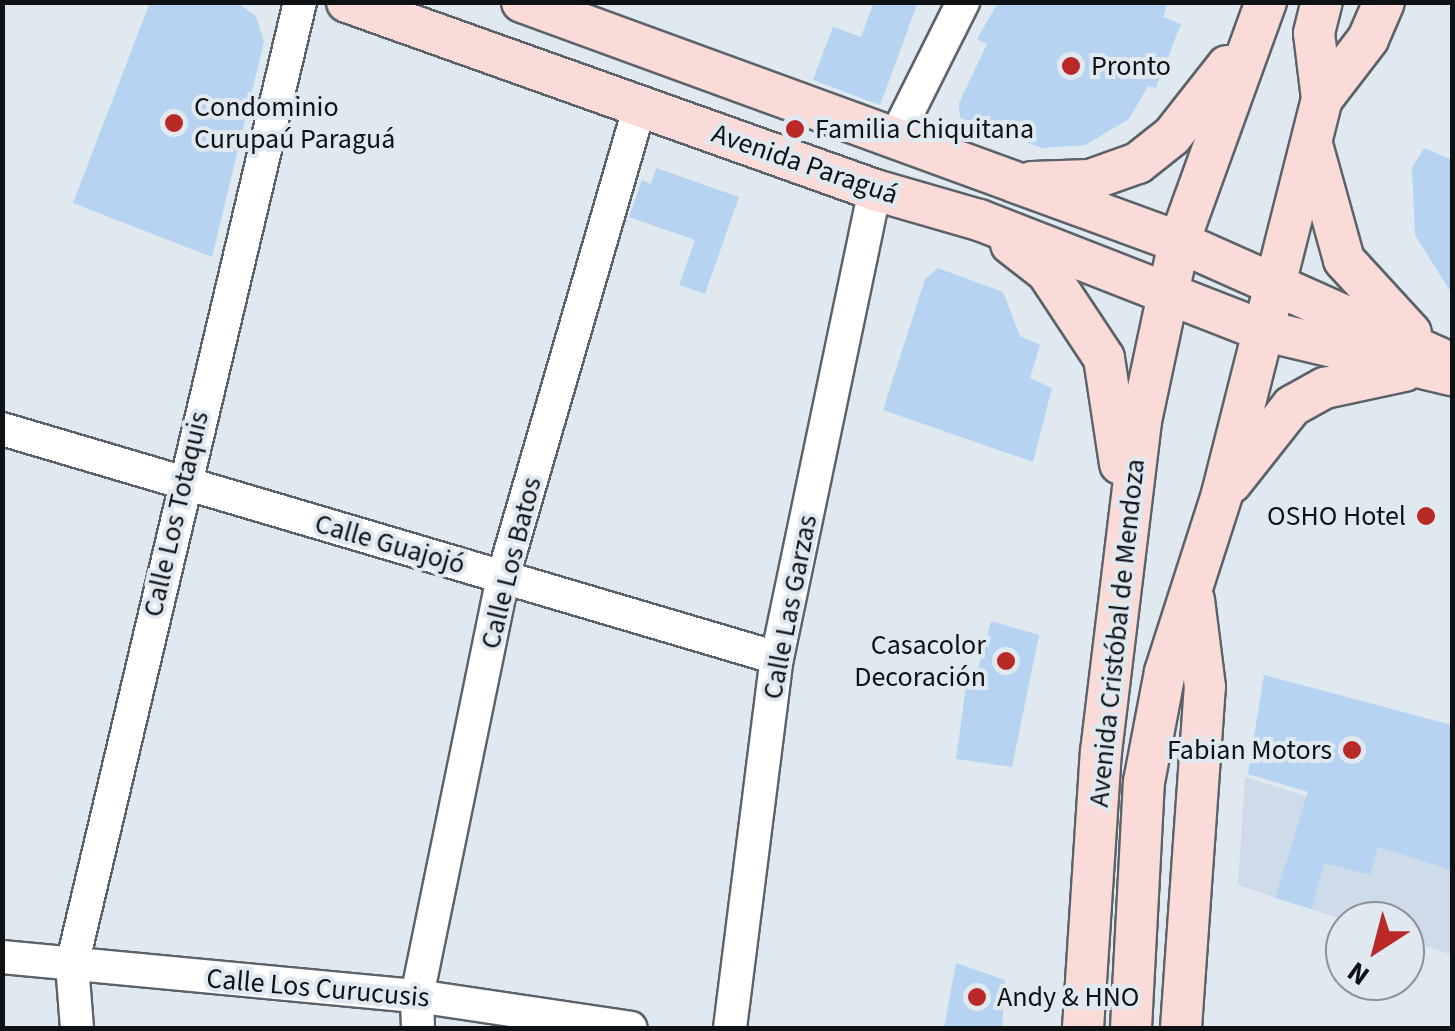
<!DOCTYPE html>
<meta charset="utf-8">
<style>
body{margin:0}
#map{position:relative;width:1455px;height:1031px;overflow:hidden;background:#e0e8f0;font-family:"Source Sans 3",sans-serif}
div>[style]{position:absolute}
.built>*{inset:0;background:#cedcea}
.building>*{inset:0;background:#b6d4f1}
.roads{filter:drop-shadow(2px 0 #5b6269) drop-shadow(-2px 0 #5b6269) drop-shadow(0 2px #5b6269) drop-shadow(0 -2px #5b6269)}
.minor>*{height:32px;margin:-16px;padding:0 16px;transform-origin:16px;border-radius:16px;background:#fff}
.major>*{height:40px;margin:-20px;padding:0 20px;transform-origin:20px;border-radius:20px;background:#fadbd7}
.dots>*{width:28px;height:28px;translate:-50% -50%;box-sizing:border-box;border:5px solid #e0e8f0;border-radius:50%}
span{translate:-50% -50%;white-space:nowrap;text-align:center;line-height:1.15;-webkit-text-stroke:8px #e0e8f0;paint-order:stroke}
.poi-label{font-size:28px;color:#0f1214}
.left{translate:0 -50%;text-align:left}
.right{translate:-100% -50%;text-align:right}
.street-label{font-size:28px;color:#0f1214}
.frame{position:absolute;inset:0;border:5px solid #0f1214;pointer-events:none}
.north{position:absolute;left:1325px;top:901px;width:100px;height:100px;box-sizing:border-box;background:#e0e8f0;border:2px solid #8c9298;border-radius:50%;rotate:216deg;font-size:28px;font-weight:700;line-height:40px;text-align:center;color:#0f1214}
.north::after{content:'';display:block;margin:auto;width:35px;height:45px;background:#b82927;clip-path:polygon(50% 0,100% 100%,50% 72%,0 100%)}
</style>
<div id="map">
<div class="built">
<i style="clip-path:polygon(1245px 777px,1452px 841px,1452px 955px,1405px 939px,1405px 921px,1348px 921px,1238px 885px)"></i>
</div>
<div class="building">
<i style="clip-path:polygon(150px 2px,236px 2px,256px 16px,264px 42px,212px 257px,73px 203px)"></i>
<i style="clip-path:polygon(874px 2px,918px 2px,880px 105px,813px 80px,833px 27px,861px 37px)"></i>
<i style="clip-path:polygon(998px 2px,1168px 2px,1163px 17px,1181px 24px,1156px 88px,1148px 86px,1129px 119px,1085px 145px,1042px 148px,960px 118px,959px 103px,987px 44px,977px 39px)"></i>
<i style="clip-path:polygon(1424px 148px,1452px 160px,1452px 294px,1415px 235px,1412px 168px)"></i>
<i style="clip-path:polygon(656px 168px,739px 197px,705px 294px,679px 285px,695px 240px,629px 217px,642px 180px,651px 184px)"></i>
<i style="clip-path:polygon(938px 268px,1003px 292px,1020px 336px,1040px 345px,1030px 378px,1052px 388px,1033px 462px,883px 410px,925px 279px)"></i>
<i style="clip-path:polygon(991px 621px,1039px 635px,1012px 767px,956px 759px,966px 687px,973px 688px)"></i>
<i style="clip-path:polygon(1264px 675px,1452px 725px,1452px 870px,1378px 847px,1370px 875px,1324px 863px,1312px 909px,1275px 898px,1308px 792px,1248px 774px)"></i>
<i style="clip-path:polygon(956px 963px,1005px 980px,1002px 1028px,944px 1028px)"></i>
</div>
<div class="roads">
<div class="minor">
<i style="left:896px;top:136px;width:150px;rotate:-63.4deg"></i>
<i style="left:2px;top:429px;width:808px;rotate:16.46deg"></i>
<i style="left:2px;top:957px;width:417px;rotate:5.4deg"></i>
<i style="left:417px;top:996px;width:216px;rotate:8.5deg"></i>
<i style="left:77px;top:1028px;width:63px;rotate:-94.5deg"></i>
<i style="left:72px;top:965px;width:990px;rotate:-76.68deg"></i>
<i style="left:418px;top:1028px;width:32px;rotate:-92deg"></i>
<i style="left:417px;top:996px;width:428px;rotate:-78.4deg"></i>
<i style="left:503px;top:577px;width:491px;rotate:-73.8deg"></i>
<i style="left:730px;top:1028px;width:373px;rotate:-82.8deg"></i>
<i style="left:777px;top:658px;width:478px;rotate:-78.2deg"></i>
</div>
<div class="major">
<i style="left:347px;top:2px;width:560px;rotate:19.6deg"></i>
<i style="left:875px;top:190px;width:108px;rotate:16.1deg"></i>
<i style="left:979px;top:220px;width:303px;rotate:21.3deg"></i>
<i style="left:1261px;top:330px;width:196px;rotate:13.3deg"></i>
<i style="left:522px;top:2px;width:699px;rotate:20.07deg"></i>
<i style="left:1179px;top:242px;width:286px;rotate:24deg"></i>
<i style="left:1322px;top:99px;width:76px;rotate:-52.5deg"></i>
<i style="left:1368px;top:39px;width:40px;rotate:-66.6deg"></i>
<i style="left:1313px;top:148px;width:116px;rotate:74.5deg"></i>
<i style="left:1344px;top:260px;width:99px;rotate:47.5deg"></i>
<i style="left:1032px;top:182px;width:58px;rotate:-2deg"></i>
<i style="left:1090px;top:180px;width:51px;rotate:-19.5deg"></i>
<i style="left:1138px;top:163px;width:43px;rotate:-38.5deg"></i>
<i style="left:1172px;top:136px;width:89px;rotate:-51.8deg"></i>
<i style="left:1011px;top:244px;width:46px;rotate:37.9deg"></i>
<i style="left:1047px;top:272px;width:103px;rotate:56.5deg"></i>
<i style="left:1104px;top:358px;width:107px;rotate:81.4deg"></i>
<i style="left:1231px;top:483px;width:98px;rotate:-51.6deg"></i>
<i style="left:1292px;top:406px;width:38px;rotate:-29deg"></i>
<i style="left:1325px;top:388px;width:81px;rotate:-12.1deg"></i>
<i style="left:1083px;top:1028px;width:277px;rotate:-86.3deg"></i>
<i style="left:1101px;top:752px;width:333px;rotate:-83.1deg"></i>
<i style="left:1141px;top:421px;width:183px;rotate:-78deg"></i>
<i style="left:1179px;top:242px;width:255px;rotate:-70.1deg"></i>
<i style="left:1131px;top:1028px;width:246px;rotate:-87deg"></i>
<i style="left:1144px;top:782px;width:112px;rotate:-79.2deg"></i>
<i style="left:1165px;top:672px;width:187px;rotate:-72.2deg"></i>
<i style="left:1222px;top:494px;width:407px;rotate:-75.8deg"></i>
<i style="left:1322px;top:99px;width:66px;rotate:-96.9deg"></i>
<i style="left:1314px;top:33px;width:32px;rotate:-76deg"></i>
<i style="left:1181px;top:1028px;width:342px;rotate:-86deg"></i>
<i style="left:1205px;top:687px;width:88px;rotate:-97.2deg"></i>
</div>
</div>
<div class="dots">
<i style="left:1071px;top:66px;background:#b82927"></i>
<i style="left:174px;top:123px;background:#b82927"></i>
<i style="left:795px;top:129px;background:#b82927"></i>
<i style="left:1426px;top:516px;background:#b82927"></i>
<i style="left:1006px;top:661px;background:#b82927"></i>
<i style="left:1352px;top:750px;background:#b82927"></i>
<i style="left:977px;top:997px;background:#b82927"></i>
</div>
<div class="poi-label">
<span class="left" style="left:1091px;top:66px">Pronto</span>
<span class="left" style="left:194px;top:123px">Condominio<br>Curupaú Paraguá</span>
<span class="left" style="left:815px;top:129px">Familia Chiquitana</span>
<span class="right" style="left:1406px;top:516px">OSHO Hotel</span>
<span class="right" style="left:986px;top:661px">Casacolor<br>Decoración</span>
<span class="right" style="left:1332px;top:750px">Fabian Motors</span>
<span class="left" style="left:997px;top:997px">Andy &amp; HNO</span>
</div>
<div class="street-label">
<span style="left:805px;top:164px;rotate:19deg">Avenida Paraguá</span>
<span style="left:176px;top:514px;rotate:-77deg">Calle Los Totaquis</span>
<span style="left:390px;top:544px;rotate:16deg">Calle Guajojó</span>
<span style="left:511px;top:563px;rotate:-76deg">Calle Los Batos</span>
<span style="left:790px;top:607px;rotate:-79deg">Calle Las Garzas</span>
<span style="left:1117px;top:633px;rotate:-84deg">Avenida Cristóbal de Mendoza</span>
<span style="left:318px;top:988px;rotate:5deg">Calle Los Curucusis</span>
</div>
<div class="frame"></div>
<div class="north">N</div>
</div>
